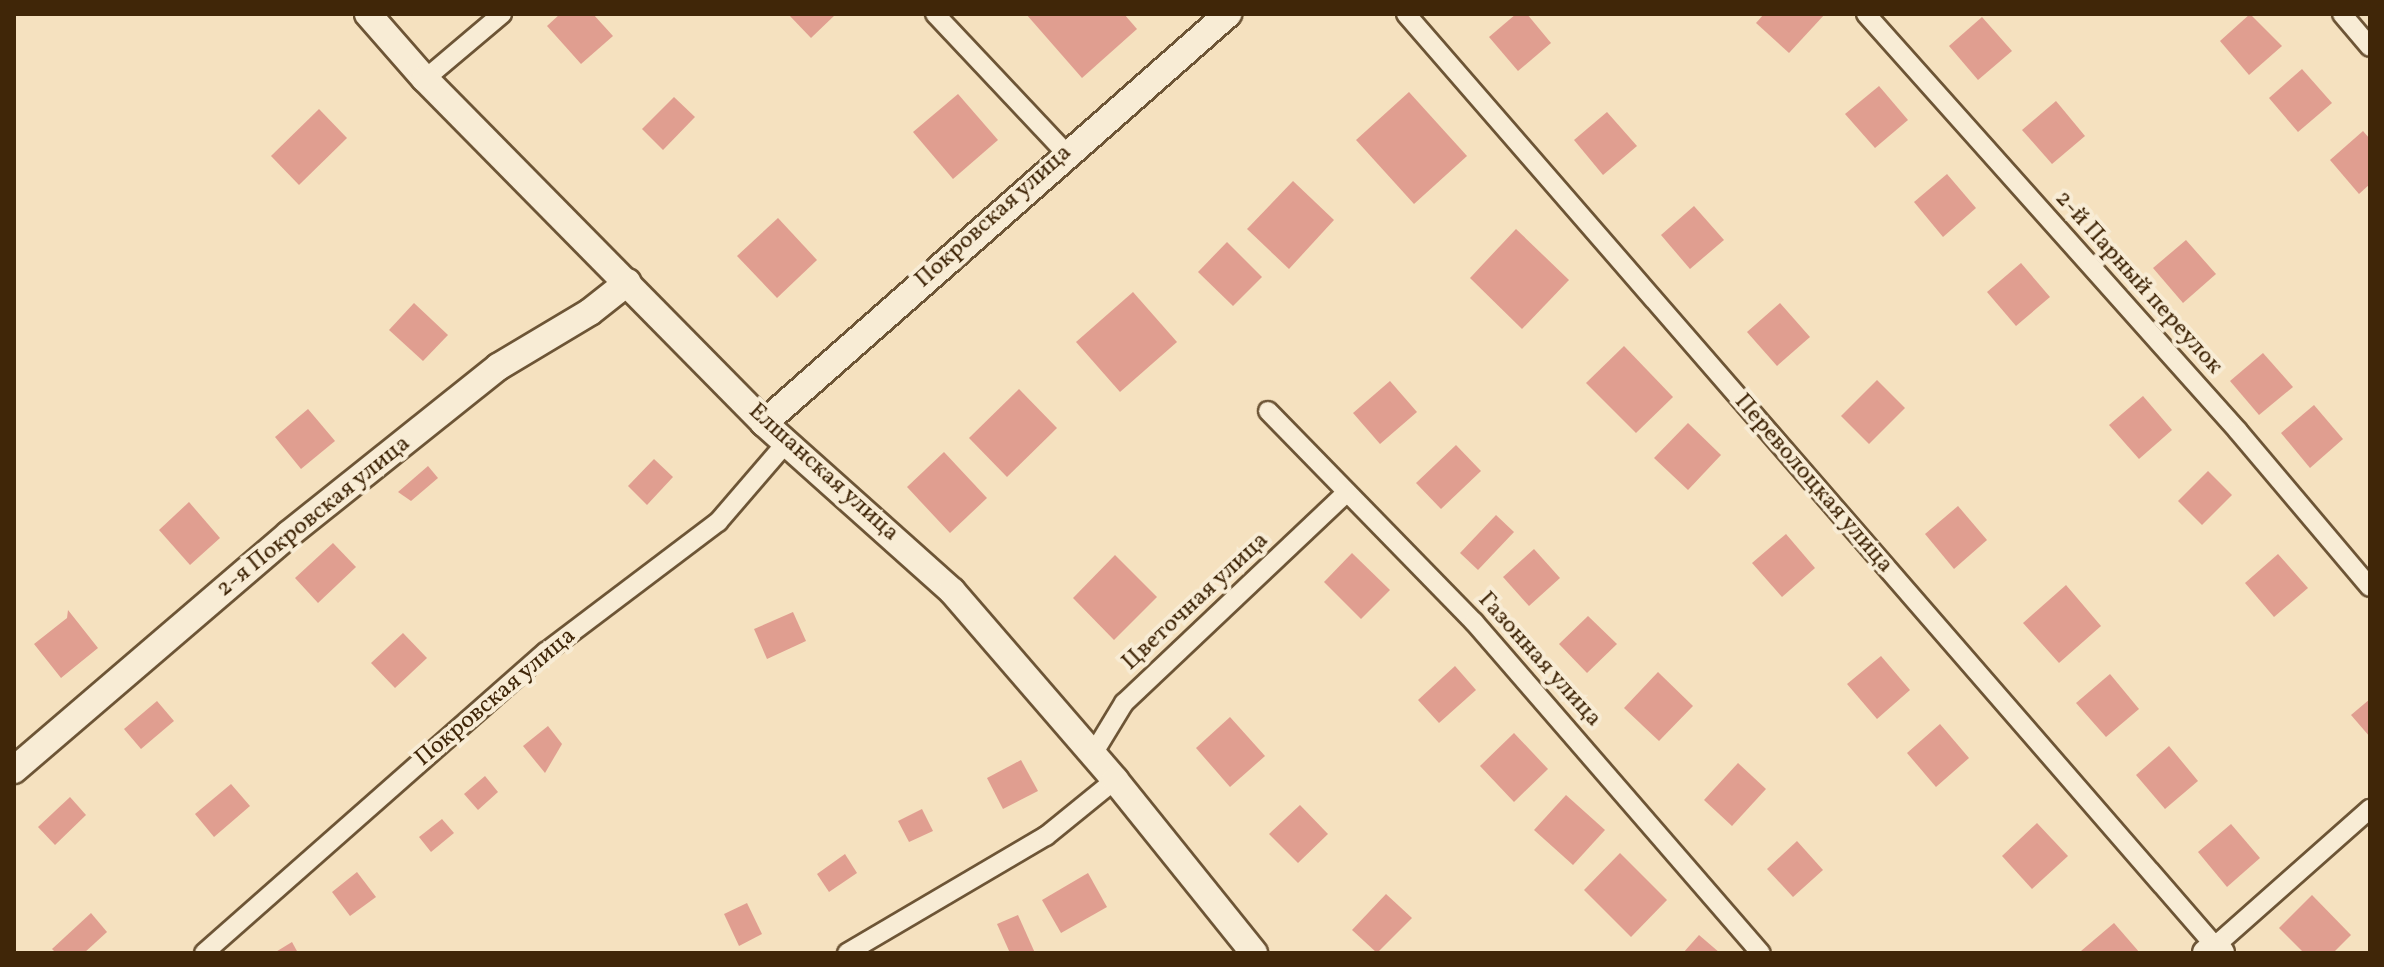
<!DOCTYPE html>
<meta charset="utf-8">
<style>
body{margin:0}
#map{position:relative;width:2384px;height:967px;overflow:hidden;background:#f5e1bf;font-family:Vollkorn,serif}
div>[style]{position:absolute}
.building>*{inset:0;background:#e09e90}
.roads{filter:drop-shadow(2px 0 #6d5536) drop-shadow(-2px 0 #6d5536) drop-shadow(0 2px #6d5536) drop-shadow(0 -2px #6d5536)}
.street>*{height:18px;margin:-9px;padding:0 9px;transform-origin:9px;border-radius:9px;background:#f8ecd5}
.secondary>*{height:26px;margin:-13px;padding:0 13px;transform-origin:13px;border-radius:13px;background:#f8ecd5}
span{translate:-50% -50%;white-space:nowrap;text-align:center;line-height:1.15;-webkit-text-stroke:8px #f8ecd5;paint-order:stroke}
.street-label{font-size:24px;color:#402608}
.frame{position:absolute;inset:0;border:16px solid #402608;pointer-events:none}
</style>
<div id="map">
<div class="building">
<i style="clip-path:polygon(560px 14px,593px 14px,613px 36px,581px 64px,547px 26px)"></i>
<i style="clip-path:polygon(788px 14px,836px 14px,811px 38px)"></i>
<i style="clip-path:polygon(1026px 14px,1124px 14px,1137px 29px,1082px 78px)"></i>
<i style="clip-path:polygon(1516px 14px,1527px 14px,1551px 43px,1518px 71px,1489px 37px)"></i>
<i style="clip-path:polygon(1764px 14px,1825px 14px,1789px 53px,1756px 23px)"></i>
<i style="clip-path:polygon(2250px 14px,2282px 46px,2249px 75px,2220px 41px)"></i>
<i style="clip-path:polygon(1982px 17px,2012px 51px,1978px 80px,1949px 46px)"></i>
<i style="clip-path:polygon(2302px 69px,2332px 103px,2298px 132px,2269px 98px)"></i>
<i style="clip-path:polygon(1879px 86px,1908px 120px,1875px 148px,1845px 114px)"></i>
<i style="clip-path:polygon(1409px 92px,1467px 156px,1414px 204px,1356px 140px)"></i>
<i style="clip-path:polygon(958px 94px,998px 140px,953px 179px,913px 132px)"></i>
<i style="clip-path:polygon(674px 97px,695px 117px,663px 150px,642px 129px)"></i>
<i style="clip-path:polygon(2056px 101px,2085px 136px,2052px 164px,2022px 130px)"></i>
<i style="clip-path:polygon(319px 109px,347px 138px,299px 185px,271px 156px)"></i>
<i style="clip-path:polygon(1607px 112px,1637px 146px,1603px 175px,1574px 140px)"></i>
<i style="clip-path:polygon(2363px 131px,2370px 139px,2370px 184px,2359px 194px,2330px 160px)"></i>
<i style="clip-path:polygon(1947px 174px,1976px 208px,1943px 237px,1914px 202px)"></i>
<i style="clip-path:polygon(1293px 181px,1334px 220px,1289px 269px,1247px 229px)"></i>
<i style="clip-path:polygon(1694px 206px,1724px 240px,1690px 269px,1661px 235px)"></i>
<i style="clip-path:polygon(778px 218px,817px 260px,777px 298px,737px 256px)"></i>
<i style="clip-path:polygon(1516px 229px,1569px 280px,1522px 329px,1470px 278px)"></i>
<i style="clip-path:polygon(2186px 240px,2216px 274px,2183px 303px,2153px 268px)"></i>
<i style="clip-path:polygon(1227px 242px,1262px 277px,1233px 306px,1198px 272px)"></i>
<i style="clip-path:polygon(2021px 263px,2050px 297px,2016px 326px,1987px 292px)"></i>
<i style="clip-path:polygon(1133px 292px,1177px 342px,1120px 392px,1076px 342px)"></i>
<i style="clip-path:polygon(414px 303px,448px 335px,423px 361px,389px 330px)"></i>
<i style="clip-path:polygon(1780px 303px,1810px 337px,1777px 366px,1747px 332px)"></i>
<i style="clip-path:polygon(1624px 346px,1673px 397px,1636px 433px,1586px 383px)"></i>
<i style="clip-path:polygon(2263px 353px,2293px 387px,2259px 415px,2230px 381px)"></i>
<i style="clip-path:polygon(1877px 380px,1905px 408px,1869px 444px,1841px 416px)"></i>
<i style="clip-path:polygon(1390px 381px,1417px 412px,1380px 444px,1353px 413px)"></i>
<i style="clip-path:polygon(1019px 389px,1057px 428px,1007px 477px,969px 438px)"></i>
<i style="clip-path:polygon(2143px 396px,2172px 430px,2139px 459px,2109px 425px)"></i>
<i style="clip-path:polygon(2314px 405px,2343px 439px,2310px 468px,2281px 433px)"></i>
<i style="clip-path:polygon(308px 409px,335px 441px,301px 469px,275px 437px)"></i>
<i style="clip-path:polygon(1688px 423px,1721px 455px,1688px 490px,1654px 458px)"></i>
<i style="clip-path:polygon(1456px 445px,1481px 471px,1441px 509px,1416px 483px)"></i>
<i style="clip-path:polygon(944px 452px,987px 498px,950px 533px,907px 487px)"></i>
<i style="clip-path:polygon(654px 459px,673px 477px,647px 505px,628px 486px)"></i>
<i style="clip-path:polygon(428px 466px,438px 478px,411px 501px,398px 492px)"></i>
<i style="clip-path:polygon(2208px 471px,2232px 495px,2202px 525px,2178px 501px)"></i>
<i style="clip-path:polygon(189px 502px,220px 538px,190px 565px,159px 530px)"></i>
<i style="clip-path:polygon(1958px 506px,1987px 540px,1954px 569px,1925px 534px)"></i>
<i style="clip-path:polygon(1496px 515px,1514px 532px,1478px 570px,1460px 553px)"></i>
<i style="clip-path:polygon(1786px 534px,1815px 568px,1782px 597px,1752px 563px)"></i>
<i style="clip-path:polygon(333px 543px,356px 567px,318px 603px,295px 578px)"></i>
<i style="clip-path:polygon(1534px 549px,1560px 578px,1529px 606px,1503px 577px)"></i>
<i style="clip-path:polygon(1352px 553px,1390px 590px,1361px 619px,1324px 582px)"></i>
<i style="clip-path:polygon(2278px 554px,2308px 588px,2274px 617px,2245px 583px)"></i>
<i style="clip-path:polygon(1115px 555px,1157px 597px,1114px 640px,1073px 598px)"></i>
<i style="clip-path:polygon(2066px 585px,2101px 626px,2059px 663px,2023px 623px)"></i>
<i style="clip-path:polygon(68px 610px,98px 648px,61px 678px,34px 644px,67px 618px)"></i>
<i style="clip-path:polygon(793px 612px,806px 641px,767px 659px,754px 629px)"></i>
<i style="clip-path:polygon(1588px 616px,1617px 644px,1587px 673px,1559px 644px)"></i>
<i style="clip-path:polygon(403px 633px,427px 658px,395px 688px,371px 663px)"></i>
<i style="clip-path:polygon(1881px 656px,1910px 690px,1877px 719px,1847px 684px)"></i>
<i style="clip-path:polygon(1455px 666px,1476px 690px,1439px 723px,1418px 700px)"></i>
<i style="clip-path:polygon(1658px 672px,1693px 706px,1659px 741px,1624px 708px)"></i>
<i style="clip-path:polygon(2110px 674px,2139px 709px,2106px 737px,2076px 703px)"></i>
<i style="clip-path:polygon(2370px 699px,2370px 737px,2351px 715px)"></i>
<i style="clip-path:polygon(157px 701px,174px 721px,141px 749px,124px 729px)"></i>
<i style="clip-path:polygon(1230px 717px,1265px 756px,1230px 787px,1196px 748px)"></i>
<i style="clip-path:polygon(1940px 724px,1969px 758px,1936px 787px,1907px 753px)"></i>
<i style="clip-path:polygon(548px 726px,562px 744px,545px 773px,523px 746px)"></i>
<i style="clip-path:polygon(1514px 733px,1548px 769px,1514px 802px,1480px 766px)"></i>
<i style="clip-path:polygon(2169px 746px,2198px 781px,2165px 809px,2136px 775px)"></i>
<i style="clip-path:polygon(1021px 760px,1038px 791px,1003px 809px,987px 778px)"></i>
<i style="clip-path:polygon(1738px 763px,1766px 789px,1732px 826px,1704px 800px)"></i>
<i style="clip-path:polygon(485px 776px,498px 792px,478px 810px,464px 794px)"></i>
<i style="clip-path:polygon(231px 784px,250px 806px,214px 837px,195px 814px)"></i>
<i style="clip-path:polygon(1566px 795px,1605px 830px,1573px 865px,1534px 830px)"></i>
<i style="clip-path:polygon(70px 797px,86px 815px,55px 845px,38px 827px)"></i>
<i style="clip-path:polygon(1300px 805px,1328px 834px,1298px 863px,1269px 834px)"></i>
<i style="clip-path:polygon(922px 809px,933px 831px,909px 842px,898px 821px)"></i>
<i style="clip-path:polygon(442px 819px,454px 833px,431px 852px,419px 837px)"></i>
<i style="clip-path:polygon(2037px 823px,2068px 856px,2032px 889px,2002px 856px)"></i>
<i style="clip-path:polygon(2231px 824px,2260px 858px,2227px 887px,2198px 852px)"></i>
<i style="clip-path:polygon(1797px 841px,1823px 870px,1793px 897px,1767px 869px)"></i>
<i style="clip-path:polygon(1620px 853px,1667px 900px,1631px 937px,1584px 890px)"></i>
<i style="clip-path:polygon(845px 854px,857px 873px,829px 892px,817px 874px)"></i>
<i style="clip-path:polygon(357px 872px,376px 897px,350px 916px,332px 892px)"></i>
<i style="clip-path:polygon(1088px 873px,1107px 907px,1061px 933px,1042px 900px)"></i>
<i style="clip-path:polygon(1386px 894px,1412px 918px,1377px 953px,1352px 930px)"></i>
<i style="clip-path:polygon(2312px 895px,2351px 935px,2333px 953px,2304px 953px,2279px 928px)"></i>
<i style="clip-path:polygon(747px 903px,762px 934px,739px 946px,724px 914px)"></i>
<i style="clip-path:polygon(91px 913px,107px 932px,84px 953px,56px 953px,52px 949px)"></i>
<i style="clip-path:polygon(1018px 915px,1035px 953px,1010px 953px,997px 924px)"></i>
<i style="clip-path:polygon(2114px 923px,2140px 953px,2083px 953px,2081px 951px)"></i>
<i style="clip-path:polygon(1699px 935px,1720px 953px,1683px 953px)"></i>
<i style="clip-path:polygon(292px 942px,298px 953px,274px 953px)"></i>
</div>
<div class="roads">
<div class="street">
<i style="left:935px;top:14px;width:191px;rotate:46.7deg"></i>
<i style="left:1406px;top:14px;width:1234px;rotate:49.04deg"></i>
<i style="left:2215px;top:946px;width:207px;rotate:-41.5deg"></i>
<i style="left:1866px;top:14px;width:559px;rotate:48.26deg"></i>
<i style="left:2238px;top:431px;width:204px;rotate:49.8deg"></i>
<i style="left:2342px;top:14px;width:43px;rotate:49.7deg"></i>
<i style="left:425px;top:79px;width:101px;rotate:-40.2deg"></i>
<i style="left:1268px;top:411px;width:295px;rotate:45.7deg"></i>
<i style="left:1474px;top:622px;width:438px;rotate:49.1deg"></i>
<i style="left:1093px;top:754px;width:60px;rotate:-58.7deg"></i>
<i style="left:1124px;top:703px;width:303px;rotate:-43.4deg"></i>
<i style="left:204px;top:953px;width:456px;rotate:-41.4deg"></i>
<i style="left:546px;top:652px;width:216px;rotate:-37.1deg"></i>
<i style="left:718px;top:522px;width:104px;rotate:-49.3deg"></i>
<i style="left:847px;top:953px;width:231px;rotate:-30.5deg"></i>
<i style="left:1046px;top:836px;width:89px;rotate:-39.1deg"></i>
</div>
<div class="secondary">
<i style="left:368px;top:14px;width:86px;rotate:48.8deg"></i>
<i style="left:425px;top:79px;width:483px;rotate:45.4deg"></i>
<i style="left:764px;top:423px;width:252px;rotate:41.8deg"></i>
<i style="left:952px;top:591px;width:250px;rotate:49.2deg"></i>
<i style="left:1115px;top:780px;width:222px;rotate:51.2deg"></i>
<i style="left:764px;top:423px;width:619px;rotate:-41.4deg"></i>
<i style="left:14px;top:770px;width:362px;rotate:-40.6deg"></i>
<i style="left:289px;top:534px;width:268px;rotate:-38.6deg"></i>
<i style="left:498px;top:367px;width:107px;rotate:-30.9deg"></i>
<i style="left:590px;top:312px;width:48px;rotate:-38.3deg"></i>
<i style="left:2206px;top:953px;width:11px;rotate:-38deg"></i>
<i style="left:2215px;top:946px;width:9px;rotate:49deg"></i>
</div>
</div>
<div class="street-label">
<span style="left:994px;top:217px;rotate:-42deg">Покровская улица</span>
<span style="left:2138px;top:283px;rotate:48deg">2-й Парный переулок</span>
<span style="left:823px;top:473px;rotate:42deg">Елшанская улица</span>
<span style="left:1813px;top:484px;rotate:49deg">Переволоцкая улица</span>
<span style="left:314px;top:517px;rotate:-39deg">2-я Покровская улица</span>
<span style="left:1196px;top:602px;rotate:-43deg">Цветочная улица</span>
<span style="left:1539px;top:660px;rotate:48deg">Газонная улица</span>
<span style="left:496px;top:698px;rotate:-40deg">Покровская улица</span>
</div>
<div class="frame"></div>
</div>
